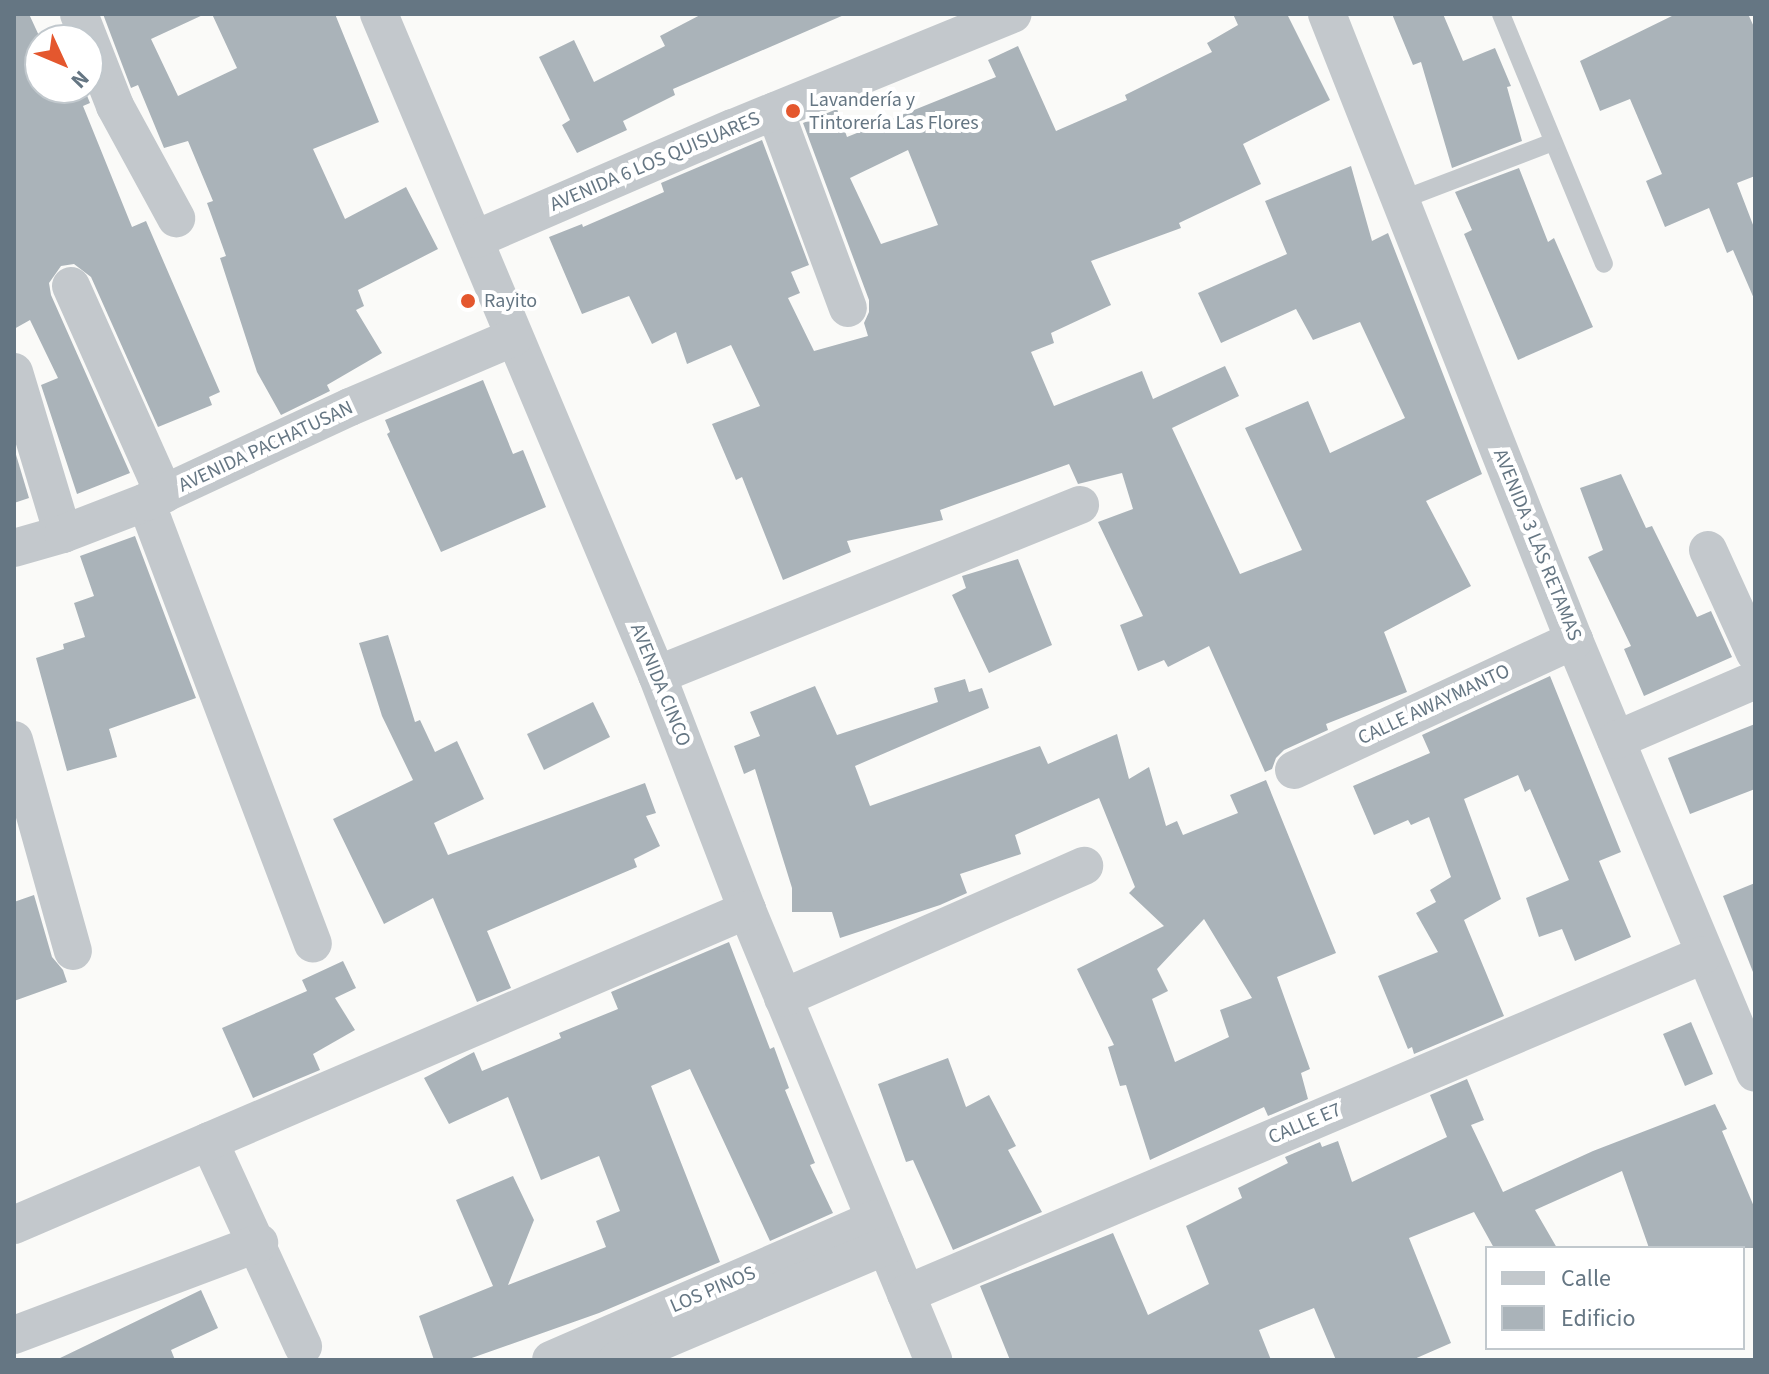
<!DOCTYPE html>
<meta charset="utf-8">
<style>
body{margin:0}
#map{position:relative;width:1769px;height:1374px;overflow:hidden;background:#fafaf8;font-family:"Source Sans 3",sans-serif}
div>[style]{position:absolute}
.building>*{inset:0;background:#aab3b9}
.service>*{height:18px;margin:-9px;padding:0 9px;transform-origin:9px;border-radius:9px;background:#c3c8cc}
.minor>*{height:38px;margin:-19px;padding:0 19px;transform-origin:19px;border-radius:19px;background:#c3c8cc}
.dots>*{width:22px;height:22px;translate:-50% -50%;box-sizing:border-box;border:4px solid #fff;border-radius:50%}
span{translate:-50% -50%;white-space:nowrap;text-align:center;line-height:1.15;-webkit-text-stroke:8px #fff;paint-order:stroke}
.poi-label{font-size:20px;color:#657683}
.left{translate:0 -50%;text-align:left}
.street-label{font-size:20px;color:#657683}
.frame{position:absolute;inset:0;border:16px solid #657683;pointer-events:none}
.legend{position:absolute;left:1485px;top:1246px;width:260px;height:104px;box-sizing:border-box;background:#fff;border:2px solid #c1c8cd;margin:0;padding:10px 14px;list-style:none;font-size:24px;color:#657683}
.legend li{display:flex;align-items:center;gap:16px;height:40px}
.legend b{width:40px;border:2px solid #c1c8cd}
.north{position:absolute;left:24px;top:24px;width:80px;height:80px;box-sizing:border-box;background:#fff;border:2px solid #c1c8cd;border-radius:50%;rotate:134deg;font-size:22px;font-weight:700;line-height:32px;text-align:center;color:#657683}
.north::after{content:'';display:block;margin:auto;width:28px;height:36px;background:#e4572e;clip-path:polygon(50% 0,100% 100%,50% 72%,0 100%)}
</style>
<div id="map">
<div class="building">
<i style="clip-path:polygon(14px 14px,29px 14px,41px 40px,40px 88px,84px 88px,90px 103px,83px 106px,132px 227px,146px 221px,220px 392px,209px 397px,212px 405px,158px 427px,91px 277px,74px 264px,61px 266px,49px 283px,51px 295px,130px 473px,77px 494px,41px 385px,58px 378px,30px 320px,14px 329px)"></i>
<i style="clip-path:polygon(103px 14px,205px 14px,151px 39px,178px 96px,237px 68px,212px 14px,335px 14px,379px 122px,313px 149px,345px 219px,406px 187px,438px 249px,358px 290px,364px 306px,356px 310px,382px 353px,327px 385px,330px 391px,281px 415px,257px 372px,220px 258px,226px 256px,207px 203px,213px 201px,188px 141px,164px 148px,138px 85px,131px 88px)"></i>
<i style="clip-path:polygon(702px 14px,844px 15px,673px 89px,675px 95px,623px 121px,627px 130px,577px 153px,562px 125px,570px 120px,539px 57px,574px 40px,594px 82px,665px 46px,660px 36px)"></i>
<i style="clip-path:polygon(evenodd,1233px 14px,1287px 14px,1330px 100px,1243px 144px,1261px 184px,1179px 223px,1181px 228px,1091px 261px,1111px 305px,1051px 333px,1054px 343px,1031px 352px,1054px 406px,1142px 371px,1153px 399px,1225px 366px,1239px 396px,1172px 428px,1240px 574px,1302px 550px,1245px 428px,1308px 401px,1330px 453px,1405px 418px,1360px 322px,1313px 340px,1296px 309px,1221px 343px,1198px 293px,1287px 254px,1265px 201px,1351px 166px,1372px 241px,1388px 233px,1482px 474px,1426px 501px,1471px 586px,1384px 632px,1407px 692px,1326px 724px,1328px 730px,1284px 750px,1276px 758px,1272px 769px,1265px 772px,1209px 646px,1168px 667px,1164px 660px,1138px 671px,1120px 625px,1143px 616px,1098px 522px,1133px 509px,1122px 473px,1078px 484px,1069px 464px,940px 510px,943px 520px,847px 541px,851px 552px,783px 580px,742px 477px,736px 480px,712px 424px,760px 406px,731px 345px,687px 364px,676px 332px,652px 344px,629px 296px,582px 314px,549px 237px,582px 224px,583px 227px,664px 192px,661px 183px,762px 140px,809px 265px,791px 272px,800px 293px,788px 298px,814px 351px,868px 336px,864px 323px,869px 312px,869px 300px,803px 123px,837px 109px,847px 137px,996px 77px,988px 60px,1018px 46px,1056px 131px,1127px 100px,1125px 95px,1212px 52px,1207px 43px,1238px 25px,1233px 14px,908px 150px,938px 225px,881px 244px,850px 178px,908px 150px)"></i>
<i style="clip-path:polygon(1392px 14px,1443px 14px,1463px 61px,1495px 48px,1511px 86px,1507px 87px,1522px 141px,1452px 168px,1421px 62px,1413px 65px)"></i>
<i style="clip-path:polygon(1676px 14px,1748px 14px,1755px 29px,1755px 176px,1737px 183px,1755px 230px,1755px 301px,1733px 250px,1727px 253px,1709px 208px,1665px 227px,1646px 181px,1662px 174px,1630px 99px,1600px 111px,1580px 61px)"></i>
<i style="clip-path:polygon(1519px 168px,1548px 242px,1554px 238px,1593px 327px,1518px 360px,1464px 234px,1472px 230px,1455px 192px)"></i>
<i style="clip-path:polygon(483px 380px,513px 454px,523px 450px,546px 507px,441px 552px,387px 434px,390px 432px,385px 420px)"></i>
<i style="clip-path:polygon(14px 448px,29px 498px,14px 503px)"></i>
<i style="clip-path:polygon(1621px 474px,1646px 528px,1652px 526px,1697px 617px,1711px 611px,1732px 657px,1644px 696px,1624px 649px,1631px 646px,1588px 557px,1603px 550px,1580px 488px)"></i>
<i style="clip-path:polygon(135px 536px,196px 698px,109px 729px,117px 757px,67px 771px,36px 658px,64px 649px,63px 644px,85px 637px,74px 603px,94px 596px,80px 556px)"></i>
<i style="clip-path:polygon(1018px 559px,1052px 645px,989px 673px,952px 595px,966px 588px,962px 576px)"></i>
<i style="clip-path:polygon(388px 635px,415px 722px,420px 720px,435px 752px,457px 741px,484px 799px,434px 823px,448px 855px,645px 783px,656px 813px,646px 816px,660px 846px,634px 859px,637px 867px,487px 931px,511px 988px,477px 1002px,433px 898px,384px 924px,333px 819px,413px 780px,382px 716px,359px 643px)"></i>
<i style="clip-path:polygon(1550px 676px,1621px 852px,1599px 861px,1631px 937px,1575px 961px,1562px 929px,1539px 937px,1526px 898px,1569px 880px,1530px 789px,1525px 792px,1518px 775px,1464px 799px,1501px 899px,1464px 920px,1504px 1016px,1414px 1054px,1412px 1047px,1408px 1049px,1378px 976px,1438px 952px,1416px 913px,1436px 902px,1430px 890px,1451px 877px,1429px 817px,1411px 825px,1408px 820px,1374px 835px,1353px 786px,1430px 753px,1422px 735px)"></i>
<i style="clip-path:polygon(evenodd,965px 679px,969px 692px,982px 688px,989px 708px,855px 766px,870px 806px,1040px 746px,1048px 764px,1117px 734px,1129px 779px,1149px 767px,1166px 826px,1177px 821px,1183px 835px,1238px 813px,1230px 795px,1266px 780px,1336px 953px,1277px 977px,1310px 1069px,1301px 1073px,1308px 1099px,1268px 1116px,1264px 1107px,1150px 1160px,1126px 1085px,1120px 1086px,1108px 1047px,1114px 1045px,1077px 969px,1164px 926px,1129px 893px,1135px 887px,1099px 798px,1015px 835px,1021px 854px,960px 874px,967px 893px,940px 905px,840px 938px,832px 912px,792px 912px,792px 888px,755px 769px,744px 774px,734px 746px,760px 736px,750px 712px,815px 686px,837px 735px,938px 702px,934px 688px,965px 679px,1204px 919px,1252px 998px,1220px 1010px,1229px 1037px,1175px 1062px,1152px 999px,1168px 991px,1157px 969px,1204px 919px)"></i>
<i style="clip-path:polygon(593px 702px,610px 737px,544px 770px,527px 734px)"></i>
<i style="clip-path:polygon(1755px 724px,1755px 789px,1690px 814px,1668px 758px)"></i>
<i style="clip-path:polygon(1755px 883px,1755px 972px,1753px 972px,1723px 896px)"></i>
<i style="clip-path:polygon(34px 895px,52px 957px,63px 970px,67px 982px,14px 1001px,14px 902px)"></i>
<i style="clip-path:polygon(729px 942px,770px 1049px,774px 1047px,789px 1088px,785px 1090px,815px 1163px,810px 1165px,833px 1213px,770px 1241px,690px 1069px,651px 1086px,720px 1262px,599px 1313px,466px 1360px,434px 1360px,419px 1316px,493px 1286px,456px 1200px,513px 1176px,534px 1220px,508px 1285px,606px 1247px,596px 1221px,620px 1211px,599px 1156px,541px 1180px,508px 1097px,449px 1124px,424px 1078px,474px 1052px,482px 1071px,561px 1038px,559px 1033px,618px 1009px,611px 992px)"></i>
<i style="clip-path:polygon(343px 961px,356px 988px,335px 998px,355px 1030px,313px 1054px,320px 1070px,253px 1098px,222px 1028px,307px 991px,302px 980px)"></i>
<i style="clip-path:polygon(1691px 1022px,1713px 1074px,1685px 1086px,1663px 1034px)"></i>
<i style="clip-path:polygon(948px 1058px,966px 1107px,989px 1095px,1016px 1146px,1008px 1150px,1042px 1212px,953px 1250px,913px 1160px,906px 1162px,878px 1084px)"></i>
<i style="clip-path:polygon(1467px 1079px,1484px 1120px,1471px 1125px,1503px 1192px,1593px 1151px,1715px 1104px,1727px 1129px,1722px 1131px,1755px 1209px,1755px 1248px,1649px 1248px,1622px 1171px,1535px 1210px,1557px 1248px,1494px 1248px,1474px 1212px,1409px 1238px,1451px 1343px,1412px 1360px,1336px 1360px,1314px 1308px,1259px 1330px,1271px 1360px,1010px 1360px,980px 1286px,1113px 1233px,1148px 1315px,1209px 1284px,1186px 1226px,1242px 1198px,1238px 1188px,1288px 1163px,1285px 1157px,1320px 1142px,1322px 1147px,1338px 1141px,1352px 1182px,1447px 1137px,1430px 1095px)"></i>
<i style="clip-path:polygon(201px 1290px,218px 1328px,171px 1350px,175px 1360px,56px 1360px)"></i>
</div>
<div class="service">
<i style="left:1501px;top:14px;width:270px;rotate:67.6deg"></i>
<i style="left:1401px;top:200px;width:163px;rotate:-20.9deg"></i>
</div>
<div class="minor">
<i style="left:79px;top:14px;width:99px;rotate:68.6deg"></i>
<i style="left:115px;top:106px;width:128px;rotate:61.4deg"></i>
<i style="left:379px;top:14px;width:717px;rotate:67.19deg"></i>
<i style="left:657px;top:675px;width:252px;rotate:69deg"></i>
<i style="left:747px;top:910px;width:487px;rotate:67.5deg"></i>
<i style="left:1327px;top:14px;width:673px;rotate:68.47deg"></i>
<i style="left:1574px;top:640px;width:469px;rotate:67.3deg"></i>
<i style="left:775px;top:111px;width:210px;rotate:69.7deg"></i>
<i style="left:476px;top:239px;width:280px;rotate:-23.4deg"></i>
<i style="left:733px;top:128px;width:302px;rotate:-22.2deg"></i>
<i style="left:71px;top:286px;width:228px;rotate:65.9deg"></i>
<i style="left:14px;top:372px;width:169px;rotate:73.2deg"></i>
<i style="left:146px;top:502px;width:472px;rotate:69.3deg"></i>
<i style="left:14px;top:548px;width:51px;rotate:-15.9deg"></i>
<i style="left:63px;top:534px;width:89px;rotate:-21.1deg"></i>
<i style="left:146px;top:502px;width:225px;rotate:-25deg"></i>
<i style="left:350px;top:407px;width:178px;rotate:-23.1deg"></i>
<i style="left:1708px;top:550px;width:113px;rotate:65.5deg"></i>
<i style="left:657px;top:675px;width:456px;rotate:-21.9deg"></i>
<i style="left:14px;top:740px;width:219px;rotate:74.4deg"></i>
<i style="left:1616px;top:740px;width:151px;rotate:-23.3deg"></i>
<i style="left:1294px;top:770px;width:309px;rotate:-24.9deg"></i>
<i style="left:783px;top:998px;width:329px;rotate:-23.7deg"></i>
<i style="left:209px;top:1141px;width:226px;rotate:65.4deg"></i>
<i style="left:14px;top:1225px;width:798px;rotate:-23.26deg"></i>
<i style="left:906px;top:1294px;width:866px;rotate:-23.04deg"></i>
<i style="left:14px;top:1335px;width:262px;rotate:-20.6deg"></i>
<i style="left:551px;top:1360px;width:353px;rotate:-23.5deg"></i>
<i style="left:617px;top:1360px;width:292px;rotate:-23deg"></i>
</div>
<div class="dots">
<i style="left:793px;top:111px;background:#e4572e"></i>
<i style="left:468px;top:301px;background:#e4572e"></i>
</div>
<div class="poi-label">
<span class="left" style="left:809px;top:112px">Lavandería y<br>Tintorería Las Flores</span>
<span class="left" style="left:484px;top:301px">Rayito</span>
</div>
<div class="street-label">
<span style="left:655px;top:162px;rotate:-23deg">AVENIDA 6 LOS QUISUARES</span>
<span style="left:266px;top:447px;rotate:-25deg">AVENIDA PACHATUSAN</span>
<span style="left:1537px;top:545px;rotate:68deg">AVENIDA 3 LAS RETAMAS</span>
<span style="left:660px;top:685px;rotate:68deg">AVENIDA CINCO</span>
<span style="left:1434px;top:705px;rotate:-25deg">CALLE AWAYMANTO</span>
<span style="left:1305px;top:1124px;rotate:-23deg">CALLE E7</span>
<span style="left:713px;top:1290px;rotate:-23deg">LOS PINOS</span>
</div>
<div class="frame"></div>
<ul class="legend">
<li><b style="height:10px;background:#c3c8cc"></b>Calle</li>
<li><b style="height:22px;background:#aab3b9"></b>Edificio</li>
</ul>
<div class="north">N</div>
</div>
